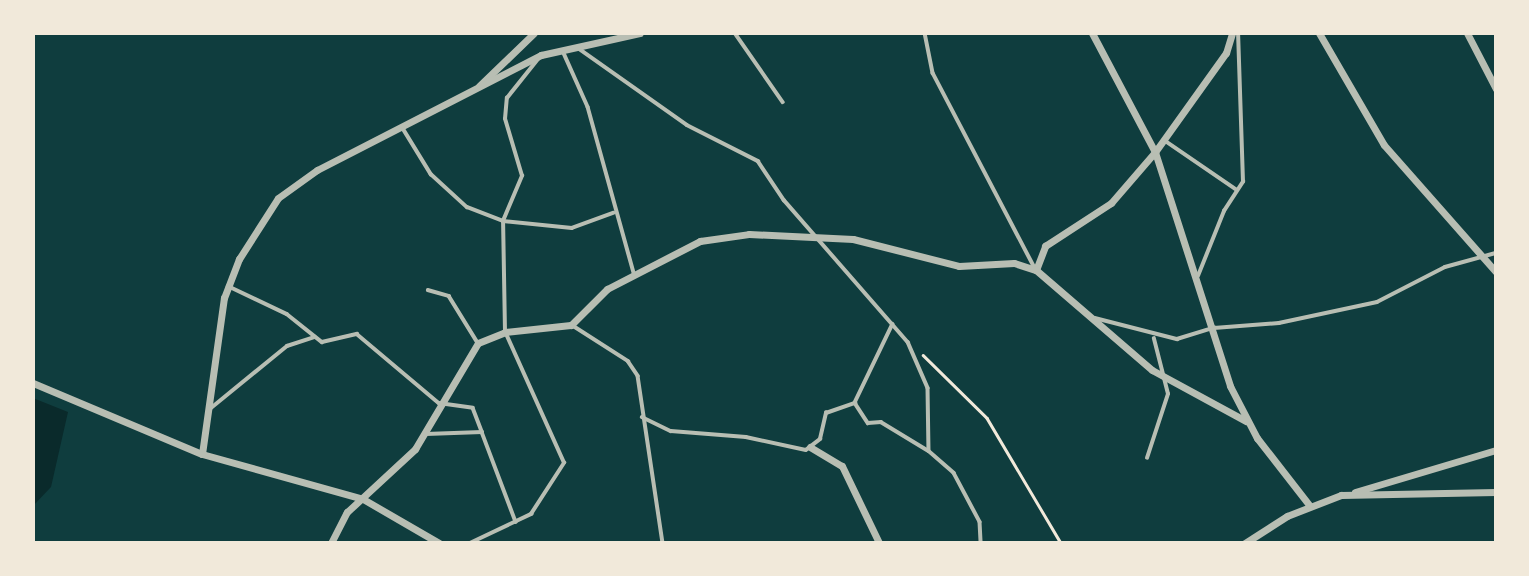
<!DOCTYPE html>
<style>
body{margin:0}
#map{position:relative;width:1529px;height:576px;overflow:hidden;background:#0f3d3e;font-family:Mulish,sans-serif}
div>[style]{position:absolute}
.water>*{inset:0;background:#0a2a2b}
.path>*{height:2.5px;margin:-1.25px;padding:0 1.25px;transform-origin:1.25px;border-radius:1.25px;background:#f1e9da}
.service>*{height:3.5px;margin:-1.75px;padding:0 1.75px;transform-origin:1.75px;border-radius:1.75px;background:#b8beb3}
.minor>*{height:7px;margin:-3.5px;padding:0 3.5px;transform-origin:3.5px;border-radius:3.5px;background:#b8beb3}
span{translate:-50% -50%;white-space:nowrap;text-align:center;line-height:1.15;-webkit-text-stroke:7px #f1e9da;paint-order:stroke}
.frame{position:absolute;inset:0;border:35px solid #f1e9da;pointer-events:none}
</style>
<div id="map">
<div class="water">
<i style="clip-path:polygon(33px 398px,68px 412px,51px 487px,33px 506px)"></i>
</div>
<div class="path">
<i style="left:923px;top:355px;width:90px;rotate:44.5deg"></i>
<i style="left:987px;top:418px;width:145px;rotate:59.4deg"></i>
</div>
<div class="service">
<i style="left:735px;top:33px;width:84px;rotate:55.2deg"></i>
<i style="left:925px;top:33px;width:41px;rotate:78.7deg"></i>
<i style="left:933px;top:73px;width:220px;rotate:62.4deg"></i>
<i style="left:578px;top:48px;width:133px;rotate:35.2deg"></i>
<i style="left:687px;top:125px;width:80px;rotate:26.9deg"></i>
<i style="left:758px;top:161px;width:47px;rotate:56.3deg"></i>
<i style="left:784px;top:200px;width:189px;rotate:48.9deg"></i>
<i style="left:908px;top:342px;width:50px;rotate:66.5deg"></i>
<i style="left:928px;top:388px;width:63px;rotate:89.1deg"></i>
<i style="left:929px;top:451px;width:33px;rotate:41deg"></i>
<i style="left:954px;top:473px;width:55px;rotate:62deg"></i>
<i style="left:980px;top:522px;width:21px;rotate:87deg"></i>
<i style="left:563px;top:51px;width:61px;rotate:65.9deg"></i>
<i style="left:588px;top:107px;width:172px;rotate:74.5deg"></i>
<i style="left:404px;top:130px;width:52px;rotate:58.5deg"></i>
<i style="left:431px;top:174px;width:49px;rotate:42.5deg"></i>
<i style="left:467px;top:207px;width:39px;rotate:21deg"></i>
<i style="left:503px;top:221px;width:69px;rotate:5.8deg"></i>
<i style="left:572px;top:228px;width:44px;rotate:-20.1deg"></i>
<i style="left:1164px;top:140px;width:88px;rotate:34.4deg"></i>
<i style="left:1198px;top:276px;width:70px;rotate:-68.2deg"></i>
<i style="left:1224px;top:211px;width:35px;rotate:-57deg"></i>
<i style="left:1243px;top:182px;width:149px;rotate:-91.9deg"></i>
<i style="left:228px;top:286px;width:65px;rotate:25.4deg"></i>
<i style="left:287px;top:314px;width:45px;rotate:38.7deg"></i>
<i style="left:322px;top:342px;width:36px;rotate:-13deg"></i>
<i style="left:357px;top:334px;width:107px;rotate:40.1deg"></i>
<i style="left:439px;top:403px;width:34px;rotate:8deg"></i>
<i style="left:473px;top:408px;width:26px;rotate:69deg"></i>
<i style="left:428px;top:290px;width:22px;rotate:16deg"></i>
<i style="left:449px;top:296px;width:55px;rotate:58.3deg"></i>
<i style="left:1095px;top:318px;width:85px;rotate:14.4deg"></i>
<i style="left:1177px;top:339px;width:39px;rotate:-17deg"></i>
<i style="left:1214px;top:328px;width:65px;rotate:-4.4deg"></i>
<i style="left:1279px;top:323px;width:100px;rotate:-12.1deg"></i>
<i style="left:1377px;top:302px;width:76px;rotate:-27.2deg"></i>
<i style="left:1445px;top:267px;width:53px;rotate:-15.4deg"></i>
<i style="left:893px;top:324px;width:88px;rotate:115.7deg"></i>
<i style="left:855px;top:403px;width:24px;rotate:57deg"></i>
<i style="left:868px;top:423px;width:13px;rotate:-4deg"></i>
<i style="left:881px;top:422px;width:54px;rotate:31.3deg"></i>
<i style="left:572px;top:325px;width:67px;rotate:32.7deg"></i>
<i style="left:628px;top:361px;width:18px;rotate:56deg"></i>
<i style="left:638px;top:376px;width:169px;rotate:81.5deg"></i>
<i style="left:211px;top:408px;width:98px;rotate:-39.2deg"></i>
<i style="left:287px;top:346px;width:29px;rotate:-18deg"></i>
<i style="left:642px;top:417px;width:32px;rotate:26deg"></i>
<i style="left:671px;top:431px;width:75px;rotate:4.6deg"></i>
<i style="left:746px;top:437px;width:61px;rotate:12.2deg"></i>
<i style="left:806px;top:450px;width:18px;rotate:-38deg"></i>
<i style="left:820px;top:439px;width:27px;rotate:-77deg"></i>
<i style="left:826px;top:413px;width:31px;rotate:-19deg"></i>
<i style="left:426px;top:434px;width:56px;rotate:-2deg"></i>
<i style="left:482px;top:432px;width:96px;rotate:69.3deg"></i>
<i style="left:1147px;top:458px;width:67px;rotate:-71.8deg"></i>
<i style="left:1168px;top:394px;width:57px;rotate:-104.3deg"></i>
<i style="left:470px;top:543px;width:68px;rotate:-25.4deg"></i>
<i style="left:531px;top:514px;width:61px;rotate:-57.1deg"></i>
<i style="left:564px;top:463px;width:144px;rotate:-114.2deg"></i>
<i style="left:505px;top:332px;width:111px;rotate:-91deg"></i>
<i style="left:503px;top:221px;width:49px;rotate:-67.1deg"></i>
<i style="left:522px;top:176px;width:59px;rotate:-106.6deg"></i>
<i style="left:505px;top:119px;width:21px;rotate:-85deg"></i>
<i style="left:507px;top:98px;width:50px;rotate:-51.5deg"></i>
</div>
<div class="minor">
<i style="left:1092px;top:33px;width:135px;rotate:62.1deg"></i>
<i style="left:1155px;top:152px;width:246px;rotate:72.2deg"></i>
<i style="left:1230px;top:386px;width:59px;rotate:62.6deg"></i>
<i style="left:1257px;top:438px;width:86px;rotate:52.1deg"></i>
<i style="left:1319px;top:33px;width:129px;rotate:59.9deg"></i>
<i style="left:1384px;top:145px;width:169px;rotate:48.6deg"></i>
<i style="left:1467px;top:33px;width:63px;rotate:62.6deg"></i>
<i style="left:479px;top:86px;width:76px;rotate:-43.9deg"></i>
<i style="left:1036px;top:270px;width:26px;rotate:-69deg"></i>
<i style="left:1045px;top:246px;width:79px;rotate:-33.1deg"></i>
<i style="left:1111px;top:203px;width:67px;rotate:-49.2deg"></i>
<i style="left:1155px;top:152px;width:122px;rotate:-54.4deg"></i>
<i style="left:1226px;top:53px;width:21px;rotate:-73deg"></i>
<i style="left:33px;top:383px;width:183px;rotate:22.8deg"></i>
<i style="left:202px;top:454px;width:167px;rotate:15.6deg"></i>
<i style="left:363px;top:499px;width:88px;rotate:30.1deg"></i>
<i style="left:810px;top:447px;width:37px;rotate:31deg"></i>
<i style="left:842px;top:466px;width:85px;rotate:64.3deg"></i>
<i style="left:202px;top:454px;width:158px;rotate:-82deg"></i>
<i style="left:224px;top:298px;width:42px;rotate:-69deg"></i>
<i style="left:239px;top:259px;width:72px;rotate:-57.4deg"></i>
<i style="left:278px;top:198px;width:48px;rotate:-35.7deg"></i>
<i style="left:317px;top:170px;width:252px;rotate:-27.2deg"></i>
<i style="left:541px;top:55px;width:101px;rotate:-12.5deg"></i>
<i style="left:1355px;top:492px;width:147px;rotate:-16.6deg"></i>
<i style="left:331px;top:543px;width:35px;rotate:-63deg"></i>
<i style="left:347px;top:512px;width:93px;rotate:-42.8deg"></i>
<i style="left:415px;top:449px;width:123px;rotate:-59.3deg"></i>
<i style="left:478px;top:343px;width:29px;rotate:-22deg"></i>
<i style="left:505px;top:332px;width:66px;rotate:-6.1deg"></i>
<i style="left:571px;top:325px;width:51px;rotate:-45deg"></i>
<i style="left:607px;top:289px;width:105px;rotate:-27.3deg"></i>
<i style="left:700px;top:241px;width:49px;rotate:-8.1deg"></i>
<i style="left:749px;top:234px;width:104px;rotate:2.8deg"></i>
<i style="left:853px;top:239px;width:109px;rotate:14.3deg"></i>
<i style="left:959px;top:266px;width:55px;rotate:-3.1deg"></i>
<i style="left:1014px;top:263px;width:23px;rotate:18deg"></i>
<i style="left:1036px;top:270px;width:153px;rotate:40.8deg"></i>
<i style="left:1152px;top:370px;width:107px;rotate:28.5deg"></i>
<i style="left:1245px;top:543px;width:50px;rotate:-32.7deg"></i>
<i style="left:1287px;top:516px;width:58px;rotate:-21.3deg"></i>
<i style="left:1341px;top:495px;width:155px;rotate:-1.1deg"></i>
</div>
<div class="frame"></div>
</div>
